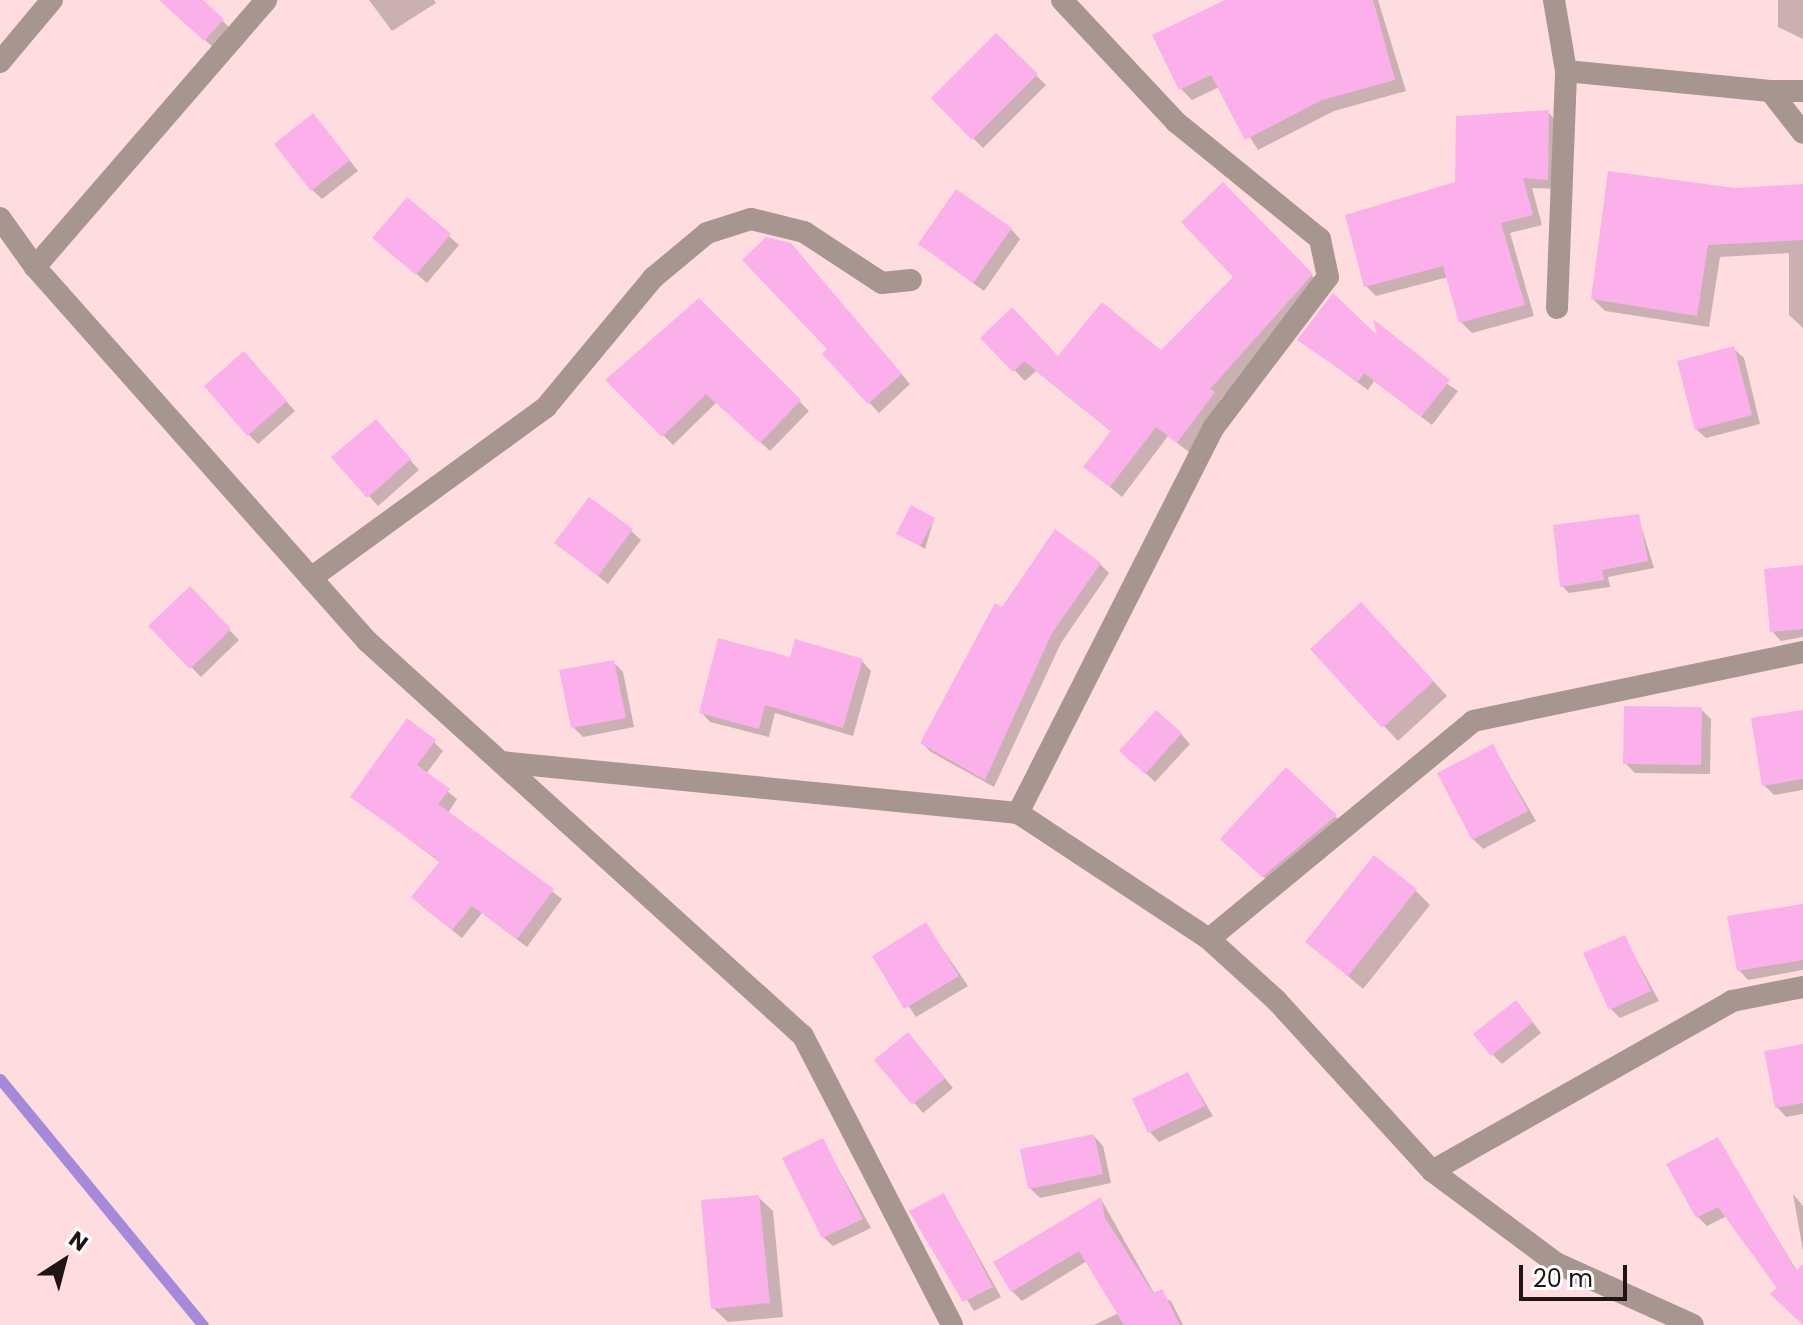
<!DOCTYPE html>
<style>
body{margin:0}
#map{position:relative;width:1803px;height:1325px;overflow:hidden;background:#fedce0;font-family:Poppins,sans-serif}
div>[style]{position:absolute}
.shadow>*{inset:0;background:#0003}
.stream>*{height:11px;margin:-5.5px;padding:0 5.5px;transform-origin:5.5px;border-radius:5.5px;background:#a68ad9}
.building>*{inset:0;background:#fbb0ec}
.minor>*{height:22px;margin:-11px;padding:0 11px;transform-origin:11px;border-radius:11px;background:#a79690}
span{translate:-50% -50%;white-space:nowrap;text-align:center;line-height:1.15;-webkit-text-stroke:8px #fff;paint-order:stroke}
.north{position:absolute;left:24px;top:1221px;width:80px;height:80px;-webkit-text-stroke:6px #fff;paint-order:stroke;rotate:36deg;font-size:22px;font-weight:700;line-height:32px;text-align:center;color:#221416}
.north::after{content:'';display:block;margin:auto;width:28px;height:36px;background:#221416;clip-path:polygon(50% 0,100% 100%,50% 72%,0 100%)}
.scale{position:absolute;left:1519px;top:1265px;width:108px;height:36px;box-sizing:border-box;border:4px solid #221416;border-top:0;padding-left:10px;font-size:24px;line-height:28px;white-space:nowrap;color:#221416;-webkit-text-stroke:6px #fff;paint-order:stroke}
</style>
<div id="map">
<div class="shadow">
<i style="clip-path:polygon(175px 0,201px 0,232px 30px,215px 49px,178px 16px)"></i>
<i style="clip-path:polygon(369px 0,434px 0,436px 3px,392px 31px)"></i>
<i style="clip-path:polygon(1229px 0,1378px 0,1406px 91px,1334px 111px,1258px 150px,1219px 87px,1192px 100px,1181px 89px)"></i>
<i style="clip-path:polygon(1778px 0,1803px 0,1803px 39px,1778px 27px)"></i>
<i style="clip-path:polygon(996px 36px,1046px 85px,983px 148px,933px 98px)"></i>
<i style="clip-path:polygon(1548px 112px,1558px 123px,1558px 189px,1532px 188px,1542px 225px,1510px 233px,1534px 316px,1472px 333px,1461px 322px,1448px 277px,1376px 296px,1366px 286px)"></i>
<i style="clip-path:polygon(322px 125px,358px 171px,322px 199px,312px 190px)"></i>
<i style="clip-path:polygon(1223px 185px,1322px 286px,1220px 400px,1225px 404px,1189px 452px,1168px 436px,1122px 497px,1086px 467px,1112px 432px,1036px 371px,1025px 381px,983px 338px,1058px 358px,1161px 352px,1236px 277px)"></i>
<i style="clip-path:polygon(1803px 186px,1803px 328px,1789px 315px,1789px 253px,1720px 257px,1709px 327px,1605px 311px,1593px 299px,1735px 190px)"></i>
<i style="clip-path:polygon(407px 200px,459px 245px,427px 283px,385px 247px)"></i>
<i style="clip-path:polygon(1011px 229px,1020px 239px,984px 291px,920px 244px)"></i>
<i style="clip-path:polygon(800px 255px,910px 384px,879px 413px,824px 354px,830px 349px)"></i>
<i style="clip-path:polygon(699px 301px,809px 411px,770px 451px,717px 402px,673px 445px,608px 380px)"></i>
<i style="clip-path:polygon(1300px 340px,1381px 341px,1458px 391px,1432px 425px,1374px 381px,1368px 390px)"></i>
<i style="clip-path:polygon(1734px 349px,1744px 358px,1760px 424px,1706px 438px,1696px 429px)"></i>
<i style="clip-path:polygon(253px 364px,295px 411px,258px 444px,248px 434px)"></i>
<i style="clip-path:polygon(385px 431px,419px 470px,378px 506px,369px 496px)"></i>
<i style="clip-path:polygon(1638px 516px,1654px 568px,1608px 577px,1610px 587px,1569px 593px,1562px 586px)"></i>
<i style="clip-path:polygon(934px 519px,925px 549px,899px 533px)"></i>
<i style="clip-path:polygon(631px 531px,641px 540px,608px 584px,557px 543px)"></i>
<i style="clip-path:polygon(1100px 564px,1109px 573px,1061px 643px,994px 787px,931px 752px,922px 743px,1002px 609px)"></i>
<i style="clip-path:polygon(1803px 567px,1803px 637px,1781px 641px,1772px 631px)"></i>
<i style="clip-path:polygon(189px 589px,239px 640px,201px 677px,151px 626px)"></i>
<i style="clip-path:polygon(1376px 619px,1447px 696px,1398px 741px,1384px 726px)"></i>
<i style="clip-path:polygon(791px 660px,862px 661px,871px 671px,853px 736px,775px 713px,769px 737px,710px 722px,701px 712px)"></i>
<i style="clip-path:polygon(613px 662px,623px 672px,634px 727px,583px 737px,573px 727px)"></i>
<i style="clip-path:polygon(1701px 709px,1711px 719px,1710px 774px,1635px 773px,1625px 763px)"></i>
<i style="clip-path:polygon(1803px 712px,1803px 790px,1774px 795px,1764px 785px)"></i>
<i style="clip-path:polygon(1181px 734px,1190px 744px,1155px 782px,1122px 751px)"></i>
<i style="clip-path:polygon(434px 742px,443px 751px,426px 774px,457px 799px,448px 813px,562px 899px,527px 947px,482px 913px,462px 938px,423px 907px,413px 897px,441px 863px,353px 797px)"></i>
<i style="clip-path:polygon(1493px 747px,1536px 821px,1483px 849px,1473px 839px)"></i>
<i style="clip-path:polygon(1287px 770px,1344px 825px,1271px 884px,1231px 847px)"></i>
<i style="clip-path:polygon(1416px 891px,1430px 905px,1363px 989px,1308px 942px)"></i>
<i style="clip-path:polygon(1803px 904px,1803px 970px,1748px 980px,1739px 970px,1729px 918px)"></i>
<i style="clip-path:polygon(926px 925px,968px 986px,916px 1017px,875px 957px)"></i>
<i style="clip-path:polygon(1624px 937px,1659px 1001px,1620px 1018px,1611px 1009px)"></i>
<i style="clip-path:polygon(1525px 1012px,1541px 1033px,1502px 1064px,1492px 1054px)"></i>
<i style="clip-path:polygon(917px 1044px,953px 1088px,923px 1113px,877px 1060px)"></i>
<i style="clip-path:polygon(1803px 1046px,1803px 1114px,1786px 1117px,1777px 1107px)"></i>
<i style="clip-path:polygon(1188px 1074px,1213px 1116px,1159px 1142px,1150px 1132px)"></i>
<i style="clip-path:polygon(1094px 1136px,1103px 1146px,1111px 1183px,1040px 1198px,1030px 1188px)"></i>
<i style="clip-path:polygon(1717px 1139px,1803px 1281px,1803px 1325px,1727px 1216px,1707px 1226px,1698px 1217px,1669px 1165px)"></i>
<i style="clip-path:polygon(823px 1141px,871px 1228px,833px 1246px,823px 1237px)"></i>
<i style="clip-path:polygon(1793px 1194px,1803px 1206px,1803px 1251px)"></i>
<i style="clip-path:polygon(944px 1195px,1001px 1297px,974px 1311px,911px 1211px)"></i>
<i style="clip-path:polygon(758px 1197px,773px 1211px,783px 1317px,728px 1322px,713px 1308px)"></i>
<i style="clip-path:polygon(1101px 1199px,1155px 1295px,1171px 1301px,1183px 1325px,1094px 1325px,1119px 1313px,1087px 1261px,1022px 1301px,1012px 1291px)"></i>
</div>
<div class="stream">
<i style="left:0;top:1079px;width:319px;rotate:50.5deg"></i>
</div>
<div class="building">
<i style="clip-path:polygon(159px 0,203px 0,224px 19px,204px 41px)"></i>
<i style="clip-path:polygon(1225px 0,1373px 0,1395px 80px,1322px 100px,1245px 140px,1211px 75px,1179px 90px,1152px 35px)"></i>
<i style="clip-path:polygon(996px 33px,1038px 74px,972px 140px,931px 98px)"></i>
<i style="clip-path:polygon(1549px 110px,1548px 180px,1523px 178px,1533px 215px,1501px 223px,1525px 305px,1459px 323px,1443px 266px,1364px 287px,1345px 215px,1455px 182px,1456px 116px)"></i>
<i style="clip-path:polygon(313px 113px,350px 160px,311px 191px,274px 144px)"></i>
<i style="clip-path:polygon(1608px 171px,1735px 188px,1803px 184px,1803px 240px,1708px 245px,1697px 316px,1591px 299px)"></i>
<i style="clip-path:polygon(1223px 182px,1313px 274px,1210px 389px,1215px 392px,1177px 443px,1156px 427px,1110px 487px,1083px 467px,1111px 431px,1024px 361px,1013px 372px,980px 338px,1012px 307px,1058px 356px,1102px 302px,1161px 350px,1233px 277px,1181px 222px)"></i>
<i style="clip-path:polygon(956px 189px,1012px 228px,973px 283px,918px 244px)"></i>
<i style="clip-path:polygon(407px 197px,451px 234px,416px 275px,372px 238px)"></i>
<i style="clip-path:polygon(766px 237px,791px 243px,902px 374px,868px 404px,822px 354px,827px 349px,742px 260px)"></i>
<i style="clip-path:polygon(1333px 293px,1377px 335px,1373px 319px,1450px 380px,1421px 417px,1364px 373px,1358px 382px,1297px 340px)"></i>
<i style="clip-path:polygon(699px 298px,801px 400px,760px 443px,706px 394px,662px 437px,605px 380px)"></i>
<i style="clip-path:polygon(1734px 346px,1752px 415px,1695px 430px,1677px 361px)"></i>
<i style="clip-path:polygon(244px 351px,287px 401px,247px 436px,204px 386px)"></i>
<i style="clip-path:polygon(376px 419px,411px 459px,367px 498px,331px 457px)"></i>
<i style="clip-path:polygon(589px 497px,633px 529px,598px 576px,554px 543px)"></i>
<i style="clip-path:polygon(911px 505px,935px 518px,920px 546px,896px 534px)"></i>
<i style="clip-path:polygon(1639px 514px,1648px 561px,1602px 570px,1604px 580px,1560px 587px,1553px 525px)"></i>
<i style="clip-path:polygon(1055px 529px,1101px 563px,1052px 633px,985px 780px,920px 743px,995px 603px,1002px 607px)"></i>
<i style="clip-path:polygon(1803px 565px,1803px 629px,1770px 632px,1764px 569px)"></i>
<i style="clip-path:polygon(190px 586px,231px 629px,190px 669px,148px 626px)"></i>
<i style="clip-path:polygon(1361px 602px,1434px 681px,1382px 728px,1310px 649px)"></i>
<i style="clip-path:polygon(718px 638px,790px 657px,795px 639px,863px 659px,843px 728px,765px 705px,759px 729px,699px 713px)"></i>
<i style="clip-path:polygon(614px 660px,626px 718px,571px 728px,559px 670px)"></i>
<i style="clip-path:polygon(1624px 706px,1702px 707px,1701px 765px,1623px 764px)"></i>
<i style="clip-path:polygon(1156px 710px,1182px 733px,1145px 774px,1119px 751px)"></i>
<i style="clip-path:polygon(1803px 710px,1803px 779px,1762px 786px,1751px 718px)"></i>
<i style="clip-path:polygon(407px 718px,436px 740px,417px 765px,450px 789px,438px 804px,554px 889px,517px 939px,472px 906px,452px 930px,411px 897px,440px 861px,350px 797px)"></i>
<i style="clip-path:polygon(1493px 744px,1528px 811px,1472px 840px,1437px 773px)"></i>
<i style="clip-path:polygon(1286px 767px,1337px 815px,1262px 877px,1220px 839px)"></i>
<i style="clip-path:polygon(1374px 855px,1417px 889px,1348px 976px,1305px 942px)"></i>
<i style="clip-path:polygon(1803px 904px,1803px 960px,1737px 971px,1727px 916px)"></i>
<i style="clip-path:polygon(926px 922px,959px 976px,904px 1009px,872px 956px)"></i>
<i style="clip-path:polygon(1625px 935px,1651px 991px,1609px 1010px,1583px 953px)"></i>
<i style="clip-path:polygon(1516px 1000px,1533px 1022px,1491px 1056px,1473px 1034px)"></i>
<i style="clip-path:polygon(908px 1032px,945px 1078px,912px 1105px,874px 1060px)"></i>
<i style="clip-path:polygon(1803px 1044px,1803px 1103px,1775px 1108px,1764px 1051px)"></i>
<i style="clip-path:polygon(1188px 1072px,1205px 1106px,1148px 1133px,1132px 1099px)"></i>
<i style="clip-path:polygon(1094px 1134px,1103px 1174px,1028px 1189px,1020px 1149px)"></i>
<i style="clip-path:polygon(1718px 1137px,1796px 1271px,1803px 1264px,1803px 1325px,1770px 1294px,1777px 1288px,1718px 1207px,1696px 1218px,1666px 1164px)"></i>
<i style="clip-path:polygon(823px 1138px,863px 1219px,822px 1238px,782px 1158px)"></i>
<i style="clip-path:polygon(944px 1193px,993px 1287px,963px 1302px,909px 1211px)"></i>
<i style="clip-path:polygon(759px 1195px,770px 1303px,711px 1309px,701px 1200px)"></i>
<i style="clip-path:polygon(1101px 1197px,1105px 1218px,1153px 1293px,1162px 1289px,1180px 1325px,1124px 1325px,1079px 1251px,1011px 1292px,993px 1262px)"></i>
</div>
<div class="minor">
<i style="left:1554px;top:0;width:72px;rotate:80.4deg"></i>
<i style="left:1566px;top:71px;width:205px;rotate:5.6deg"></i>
<i style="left:1770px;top:91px;width:53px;rotate:51.8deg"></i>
<i style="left:0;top:62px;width:81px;rotate:-50deg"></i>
<i style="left:1770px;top:91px;width:33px"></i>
<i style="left:0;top:218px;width:60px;rotate:54.5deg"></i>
<i style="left:35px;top:267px;width:500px;rotate:48.4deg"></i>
<i style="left:367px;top:641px;width:588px;rotate:42.18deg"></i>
<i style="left:803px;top:1036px;width:325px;rotate:62.7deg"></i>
<i style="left:35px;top:267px;width:353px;rotate:-49.1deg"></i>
<i style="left:1557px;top:308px;width:237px;rotate:-87.8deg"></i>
<i style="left:311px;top:578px;width:291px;rotate:-36deg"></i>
<i style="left:546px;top:407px;width:168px;rotate:-50.3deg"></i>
<i style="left:653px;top:278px;width:70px;rotate:-39.8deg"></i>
<i style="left:707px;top:233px;width:46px;rotate:-17.7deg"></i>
<i style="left:751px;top:219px;width:55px;rotate:13.8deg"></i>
<i style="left:804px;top:232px;width:93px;rotate:33.2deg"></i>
<i style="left:882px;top:283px;width:29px;rotate:-6deg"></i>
<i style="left:501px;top:762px;width:520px;rotate:5.63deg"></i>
<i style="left:1018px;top:813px;width:229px;rotate:33.4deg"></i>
<i style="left:1209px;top:939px;width:91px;rotate:42.3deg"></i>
<i style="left:1276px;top:1000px;width:231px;rotate:47.6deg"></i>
<i style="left:1432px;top:1171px;width:154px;rotate:36.6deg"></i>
<i style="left:1556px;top:1263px;width:150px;rotate:24.3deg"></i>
<i style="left:1018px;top:813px;width:433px;rotate:-63.1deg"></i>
<i style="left:1214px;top:427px;width:188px;rotate:-52.8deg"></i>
<i style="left:1328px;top:277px;width:39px;rotate:-102deg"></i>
<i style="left:1320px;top:239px;width:186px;rotate:-140.9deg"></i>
<i style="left:1176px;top:122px;width:167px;rotate:-133.1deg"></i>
<i style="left:1209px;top:939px;width:342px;rotate:-39.5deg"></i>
<i style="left:1473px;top:721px;width:337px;rotate:-11.8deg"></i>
<i style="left:1432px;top:1171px;width:345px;rotate:-29.5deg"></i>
<i style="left:1732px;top:1001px;width:72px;rotate:-11.2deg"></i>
</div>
<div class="north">N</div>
<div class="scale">20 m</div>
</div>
